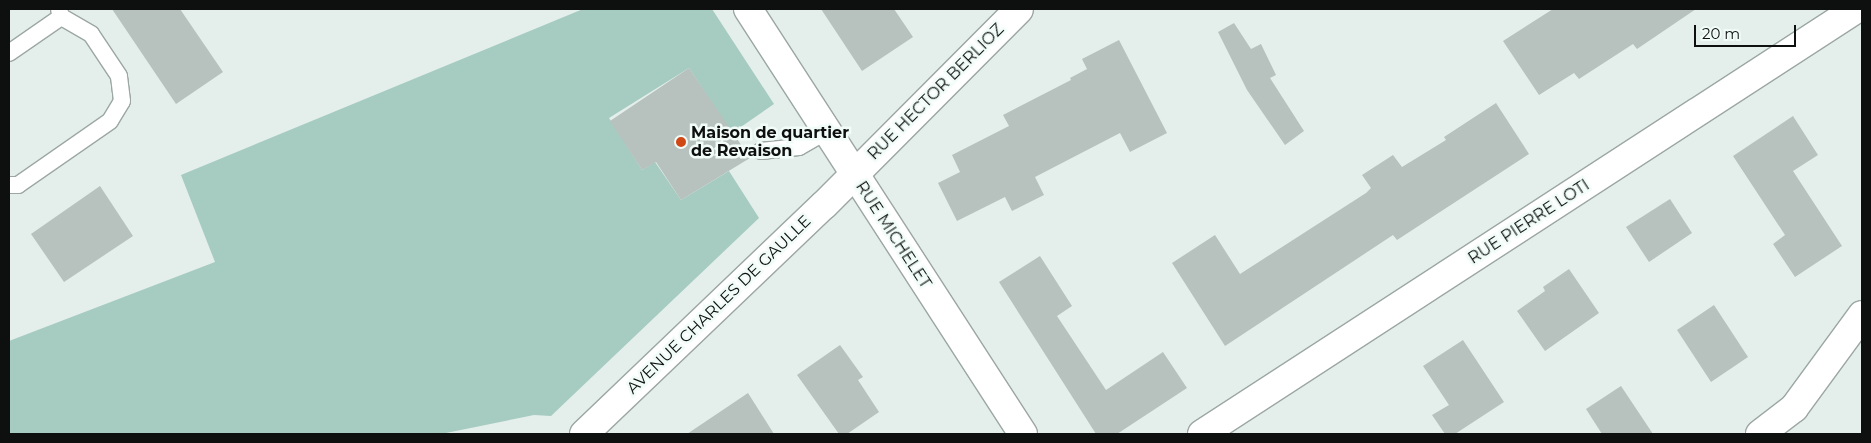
<!DOCTYPE html>
<style>
body{margin:0}
#map{position:relative;width:1871px;height:443px;overflow:hidden;background:#e4efec;font-family:Montserrat,sans-serif}
div>[style]{position:absolute}
.green>*{inset:0;background:#a6cbc0}
.building>*{inset:0;background:#b7c1be}
.roads{filter:drop-shadow(1px 0 #9ca7a4) drop-shadow(-1px 0 #9ca7a4) drop-shadow(0 1px #9ca7a4) drop-shadow(0 -1px #9ca7a4)}
.service>*{height:16px;margin:-8px;padding:0 8px;transform-origin:8px;border-radius:8px;background:#fff}
.minor>*{height:28px;margin:-14px;padding:0 14px;transform-origin:14px;border-radius:14px;background:#fff}
.dots>*{width:14px;height:14px;translate:-50% -50%;box-sizing:border-box;border:2px solid #f1fcf9;border-radius:50%}
span{translate:-50% -50%;white-space:nowrap;text-align:center;line-height:1.15;-webkit-text-stroke:5px #f1fcf9;paint-order:stroke}
.street-label{font-size:16px;color:#0d100f}
.poi-label{font-size:16px;color:#0d100f;font-weight:700}
.left{translate:0 -50%;text-align:left}
.frame{position:absolute;inset:0;border:10px solid #0d100f;pointer-events:none}
.scale{position:absolute;left:1694px;top:25px;width:102px;height:22px;box-sizing:border-box;border:2px solid #0d100f;border-top:0;padding-left:6px;font-size:15px;line-height:18px;white-space:nowrap;color:#0d100f;-webkit-text-stroke:4px #f1fcf9;paint-order:stroke}
</style>
<div id="map">
<div class="green">
<i style="clip-path:polygon(583px 9px,712px 9px,774px 104px,732px 133px,689px 68px,609px 118px,642px 170px,655px 162px,681px 200px,729px 171px,759px 218px,551px 416px,534px 415px,441px 434px,9px 434px,9px 341px,215px 262px,181px 175px)"></i>
</div>
<div class="building">
<i style="clip-path:polygon(112px 9px,180px 9px,223px 72px,176px 104px)"></i>
<i style="clip-path:polygon(821px 9px,894px 9px,913px 37px,862px 71px)"></i>
<i style="clip-path:polygon(1553px 9px,1696px 9px,1637px 49px,1633px 44px,1579px 79px,1574px 73px,1539px 95px,1503px 41px)"></i>
<i style="clip-path:polygon(1234px 23px,1251px 49px,1261px 44px,1276px 75px,1270px 78px,1304px 131px,1285px 145px,1247px 90px,1218px 32px)"></i>
<i style="clip-path:polygon(1119px 40px,1167px 133px,1130px 152px,1120px 133px,1035px 177px,1044px 195px,1012px 211px,1005px 197px,957px 221px,938px 183px,960px 172px,952px 155px,1009px 126px,1003px 115px,1071px 80px,1070px 78px,1087px 69px,1082px 59px)"></i>
<i style="clip-path:polygon(689px 68px,750px 158px,681px 200px,656px 162px,642px 170px,610px 121px)"></i>
<i style="clip-path:polygon(1496px 103px,1529px 154px,1397px 240px,1393px 235px,1225px 346px,1172px 263px,1215px 235px,1240px 274px,1366px 193px,1371px 188px,1362px 175px,1393px 155px,1402px 167px,1446px 140px,1444px 137px)"></i>
<i style="clip-path:polygon(1793px 116px,1818px 155px,1793px 171px,1842px 246px,1795px 277px,1773px 244px,1785px 235px,1733px 156px)"></i>
<i style="clip-path:polygon(100px 186px,133px 236px,64px 282px,31px 234px)"></i>
<i style="clip-path:polygon(1670px 199px,1692px 233px,1649px 262px,1626px 227px)"></i>
<i style="clip-path:polygon(1040px 256px,1072px 306px,1057px 316px,1106px 390px,1163px 352px,1187px 388px,1117px 434px,1096px 434px,999px 282px)"></i>
<i style="clip-path:polygon(1569px 269px,1599px 313px,1545px 351px,1517px 311px,1545px 291px,1543px 287px)"></i>
<i style="clip-path:polygon(1714px 305px,1748px 357px,1711px 382px,1677px 330px)"></i>
<i style="clip-path:polygon(1463px 340px,1504px 402px,1455px 434px,1445px 434px,1432px 415px,1449px 405px,1423px 366px)"></i>
<i style="clip-path:polygon(840px 345px,863px 377px,858px 380px,879px 412px,847px 434px,839px 434px,797px 375px)"></i>
<i style="clip-path:polygon(1621px 386px,1653px 434px,1602px 434px,1586px 409px)"></i>
<i style="clip-path:polygon(748px 393px,774px 434px,687px 434px)"></i>
</div>
<div class="roads">
<div class="service">
<i style="left:9px;top:53px;width:63px;rotate:-34.7deg"></i>
<i style="left:761px;top:151px;width:38px;rotate:-6deg"></i>
<i style="left:799px;top:147px;width:32px;rotate:-30deg"></i>
<i style="left:9px;top:185px;width:9px"></i>
<i style="left:18px;top:185px;width:112px;rotate:-34.8deg"></i>
<i style="left:110px;top:121px;width:23px;rotate:-59deg"></i>
<i style="left:122px;top:101px;width:25px;rotate:-97deg"></i>
<i style="left:119px;top:76px;width:50px;rotate:-123.7deg"></i>
<i style="left:91px;top:34px;width:34px;rotate:-150deg"></i>
<i style="left:61px;top:17px;width:8px;rotate:-104deg"></i>
</div>
<div class="minor">
<i style="left:748px;top:9px;width:506px;rotate:57.09deg"></i>
<i style="left:584px;top:434px;width:332px;rotate:-43.7deg"></i>
<i style="left:824px;top:205px;width:276px;rotate:-45.1deg"></i>
<i style="left:1202px;top:434px;width:780px;rotate:-33.02deg"></i>
<i style="left:1760px;top:434px;width:43px;rotate:-37.4deg"></i>
<i style="left:1794px;top:408px;width:115px;rotate:-53.8deg"></i>
</div>
</div>
<div class="dots">
<i style="left:681px;top:142px;background:#cf4816"></i>
</div>
<div class="street-label">
<span style="left:936px;top:92px;rotate:-45deg">RUE HECTOR BERLIOZ</span>
<span style="left:1529px;top:222px;rotate:-33deg">RUE PIERRE LOTI</span>
<span style="left:893px;top:235px;rotate:57deg">RUE MICHELET</span>
<span style="left:719px;top:305px;rotate:-44deg">AVENUE CHARLES DE GAULLE</span>
</div>
<div class="poi-label">
<span class="left" style="left:691px;top:142px">Maison de quartier<br>de Revaison</span>
</div>
<div class="frame"></div>
<div class="scale">20 m</div>
</div>
